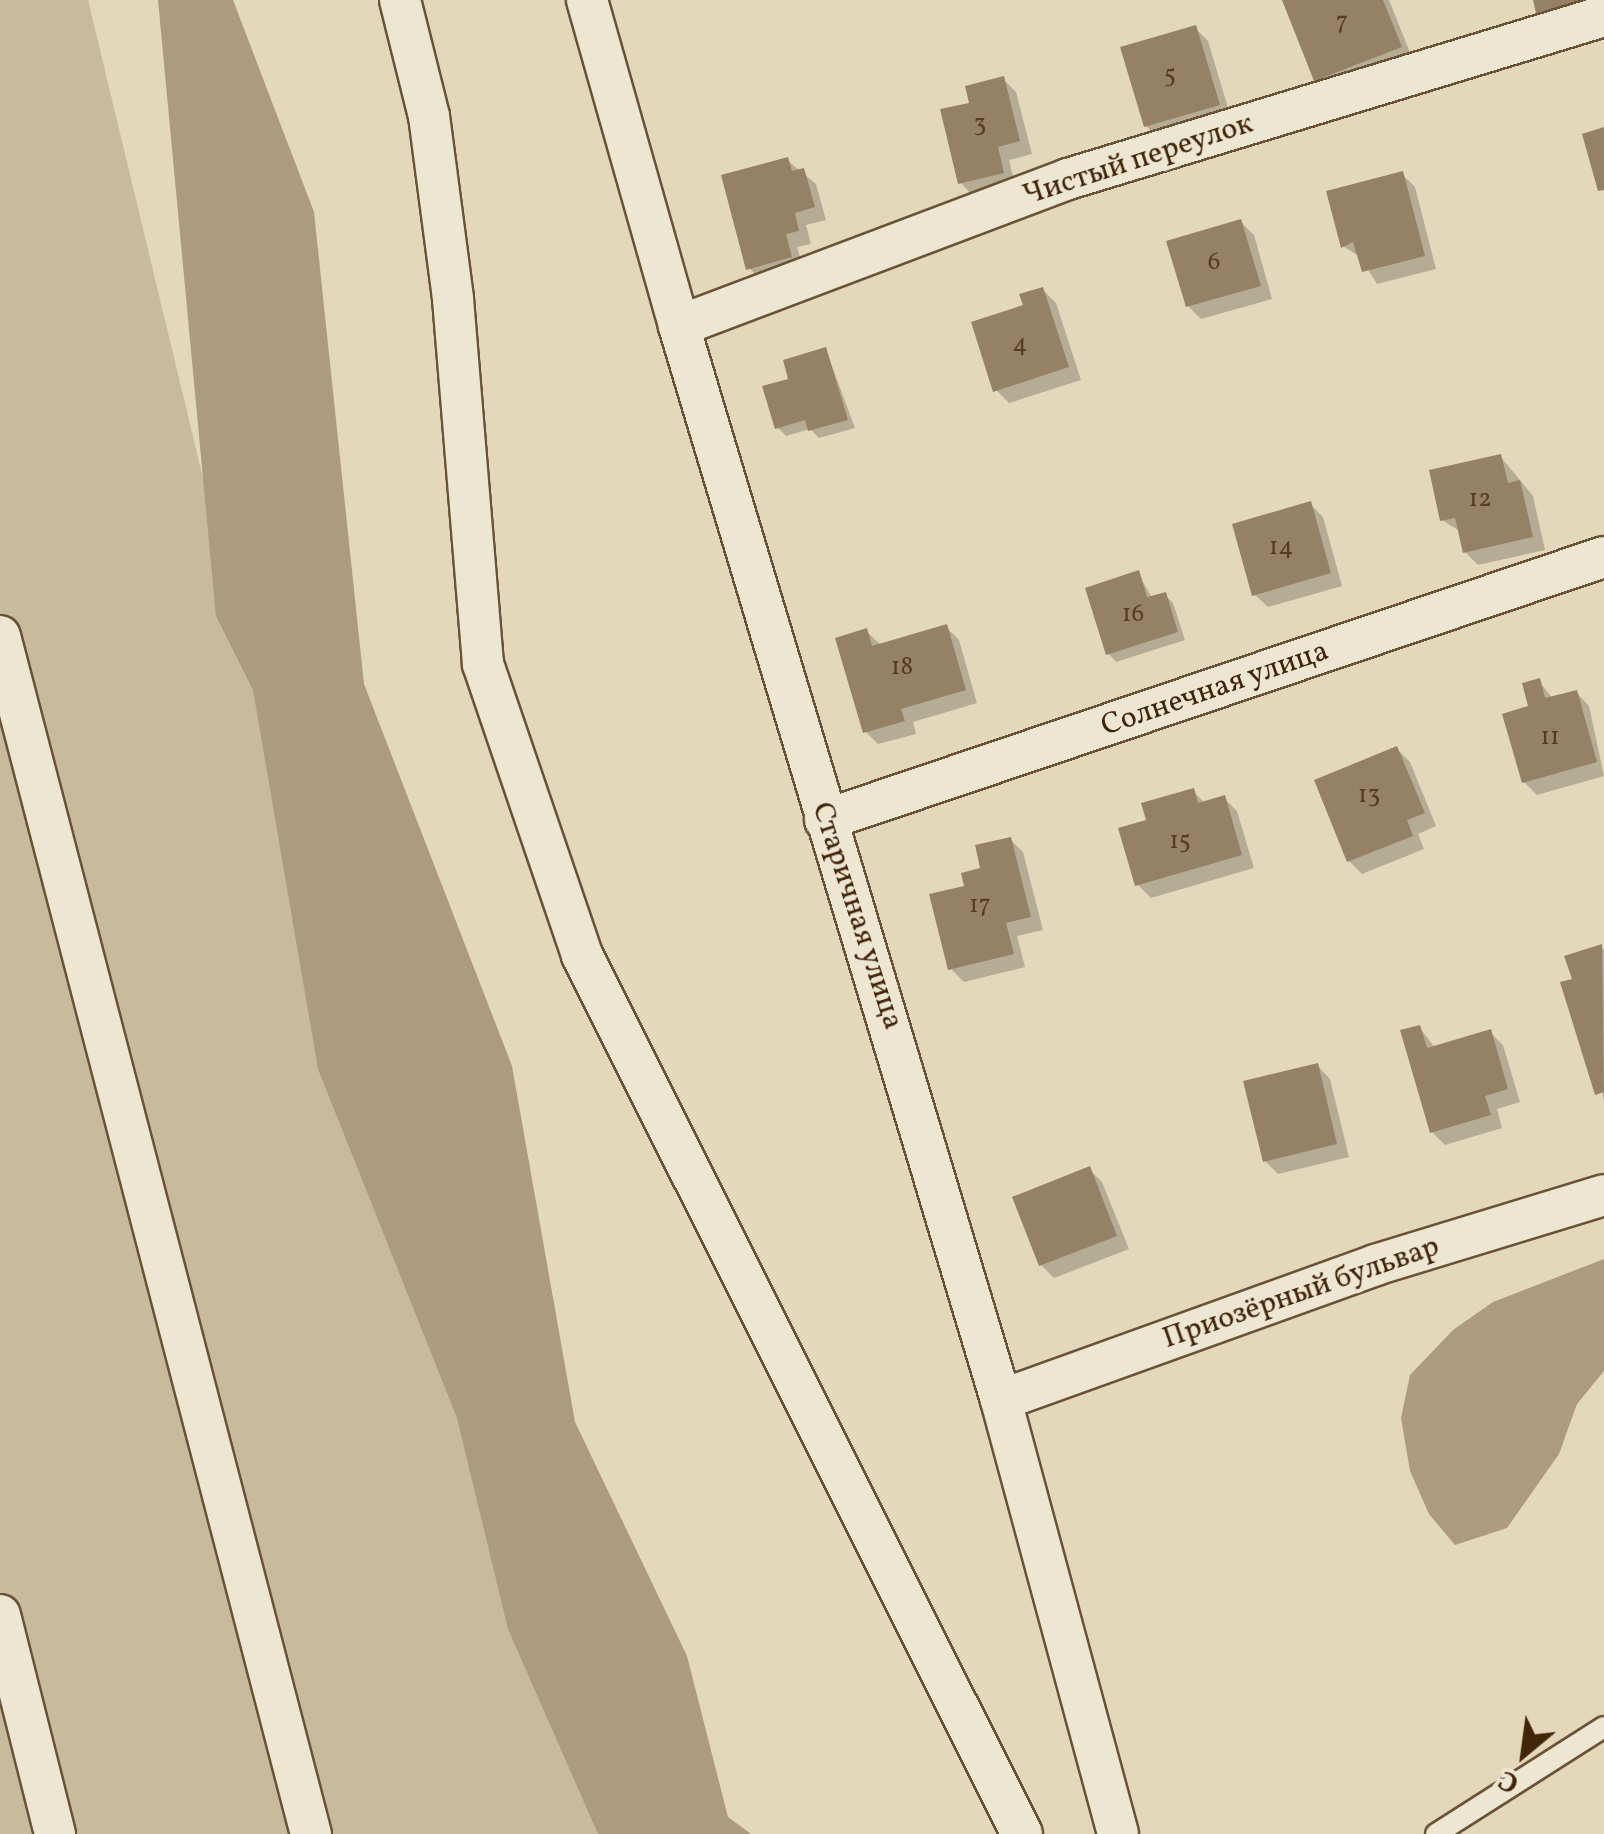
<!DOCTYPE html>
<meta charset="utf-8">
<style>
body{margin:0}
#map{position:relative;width:1604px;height:1834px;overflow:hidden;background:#e3d8bb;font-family:Vollkorn,serif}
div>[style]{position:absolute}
.green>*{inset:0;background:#c7ba9d}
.water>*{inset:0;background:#ac9b7e}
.shadow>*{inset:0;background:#0003}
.building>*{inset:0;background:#958266}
.roads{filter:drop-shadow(2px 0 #6a5236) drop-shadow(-2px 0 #6a5236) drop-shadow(0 2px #6a5236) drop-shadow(0 -2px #6a5236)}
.service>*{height:20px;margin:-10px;padding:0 10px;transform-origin:10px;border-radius:10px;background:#ede6d3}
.minor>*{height:40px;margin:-20px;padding:0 20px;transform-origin:20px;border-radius:20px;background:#ede6d3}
span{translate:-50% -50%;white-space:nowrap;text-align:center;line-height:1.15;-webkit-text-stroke:8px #ede6d3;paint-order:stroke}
.number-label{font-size:25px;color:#563c20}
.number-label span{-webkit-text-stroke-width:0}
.street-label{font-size:30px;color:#412509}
.north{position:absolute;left:1474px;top:1704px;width:100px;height:100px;-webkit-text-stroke:8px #ede6d3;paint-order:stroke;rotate:209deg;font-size:28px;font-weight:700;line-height:40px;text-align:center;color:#412509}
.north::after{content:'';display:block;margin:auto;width:35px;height:45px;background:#412509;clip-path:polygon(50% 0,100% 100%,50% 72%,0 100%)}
</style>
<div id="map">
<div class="green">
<i style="clip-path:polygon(0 0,88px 0,215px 528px,621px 1834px,0 1834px)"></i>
</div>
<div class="water">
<i style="clip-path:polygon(158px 0,233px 0,314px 212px,364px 684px,512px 1066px,575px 1422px,687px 1656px,728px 1817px,751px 1834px,598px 1834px,508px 1629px,457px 1418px,318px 1069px,253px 690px,216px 616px)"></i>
<i style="clip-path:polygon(1604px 1259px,1604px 1371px,1577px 1404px,1559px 1454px,1507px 1528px,1455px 1545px,1429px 1514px,1410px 1471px,1401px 1418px,1410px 1375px,1453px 1330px,1493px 1302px)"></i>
</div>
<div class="shadow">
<i style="clip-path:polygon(1285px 0,1389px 0,1413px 60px,1329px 93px,1316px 80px)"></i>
<i style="clip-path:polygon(1195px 28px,1208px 41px,1231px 118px,1159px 139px,1146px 126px)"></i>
<i style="clip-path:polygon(1003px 79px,1016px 92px,1032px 154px,1009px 160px,1015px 185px,973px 196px,960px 182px,972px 104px)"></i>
<i style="clip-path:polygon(787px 160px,816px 184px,826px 220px,806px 225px,811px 244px,797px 247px,804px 270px,762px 281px,749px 268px)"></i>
<i style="clip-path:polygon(1402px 174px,1415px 187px,1436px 269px,1377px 284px,1360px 257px,1343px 246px)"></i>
<i style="clip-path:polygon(1241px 222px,1254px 235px,1272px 299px,1201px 319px,1188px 306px)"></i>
<i style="clip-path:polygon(1043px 290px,1056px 303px,1081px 380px,1009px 403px,996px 390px,1026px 307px)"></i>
<i style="clip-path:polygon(826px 350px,855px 428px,819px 438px,810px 429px,786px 436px,778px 428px,791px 380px)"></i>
<i style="clip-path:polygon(1501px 457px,1533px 496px,1545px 550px,1478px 565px,1465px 552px,1461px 532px,1442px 520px)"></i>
<i style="clip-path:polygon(1310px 504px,1323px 517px,1342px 586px,1268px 607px,1254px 594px)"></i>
<i style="clip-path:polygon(1138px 573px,1152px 598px,1165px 595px,1173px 603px,1185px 640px,1116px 662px,1108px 653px)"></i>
<i style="clip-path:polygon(946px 627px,959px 640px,977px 703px,913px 722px,916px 734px,878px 744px,865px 731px,866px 631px,880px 644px)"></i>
<i style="clip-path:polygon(1539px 681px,1553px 699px,1576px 692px,1589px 706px,1604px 776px,1537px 795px,1524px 782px)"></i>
<i style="clip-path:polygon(1397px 749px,1410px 762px,1436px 826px,1418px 834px,1424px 849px,1362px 874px,1349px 861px)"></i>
<i style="clip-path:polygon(1193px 791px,1205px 803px,1224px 798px,1237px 811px,1254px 868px,1151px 898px,1138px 885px,1149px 822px)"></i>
<i style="clip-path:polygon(1010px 839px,1023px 852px,1043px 930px,1017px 936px,1025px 967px,964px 982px,951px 969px,967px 887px)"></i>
<i style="clip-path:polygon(1601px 947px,1604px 950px,1604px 1100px,1575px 980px)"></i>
<i style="clip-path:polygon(1420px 1028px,1435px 1048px,1490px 1032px,1503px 1045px,1520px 1102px,1497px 1109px,1502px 1128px,1445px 1145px,1432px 1132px)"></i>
<i style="clip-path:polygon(1317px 1065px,1330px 1079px,1349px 1157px,1278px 1174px,1265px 1161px)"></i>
<i style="clip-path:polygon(1089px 1169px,1102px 1182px,1129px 1249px,1054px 1278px,1041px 1265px)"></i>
</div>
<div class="building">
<i style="clip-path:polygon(1282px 0,1383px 0,1402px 47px,1314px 81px)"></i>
<i style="clip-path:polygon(1533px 0,1588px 0,1588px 2px,1536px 13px)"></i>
<i style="clip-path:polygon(1196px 25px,1220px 105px,1144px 127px,1120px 47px)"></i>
<i style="clip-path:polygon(1004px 76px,1020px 141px,998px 147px,1004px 173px,958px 184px,940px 109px,969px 103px,965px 86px)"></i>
<i style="clip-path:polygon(1604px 127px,1604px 190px,1598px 191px,1582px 134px)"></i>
<i style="clip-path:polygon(788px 157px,792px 171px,804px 168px,815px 207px,795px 213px,799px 231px,786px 234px,792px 257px,746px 270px,721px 175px)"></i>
<i style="clip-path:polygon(1403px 171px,1425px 256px,1362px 272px,1353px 242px,1341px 248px,1326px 191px)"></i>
<i style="clip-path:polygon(1241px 219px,1261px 286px,1186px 307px,1166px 241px)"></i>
<i style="clip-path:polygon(1043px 287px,1069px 367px,993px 392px,971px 322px,1023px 305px,1019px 294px)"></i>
<i style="clip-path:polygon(826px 347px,848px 420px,808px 431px,805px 420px,775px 429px,762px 386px,788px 379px,783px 360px)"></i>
<i style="clip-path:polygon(1501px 454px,1508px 483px,1520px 480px,1533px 537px,1463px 553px,1455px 518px,1440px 521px,1429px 470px)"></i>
<i style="clip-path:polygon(1311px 501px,1331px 573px,1252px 596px,1232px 524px)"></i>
<i style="clip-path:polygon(1139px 570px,1147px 597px,1166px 592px,1178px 632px,1106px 655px,1085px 588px)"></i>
<i style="clip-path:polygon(947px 624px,966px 690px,901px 709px,905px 721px,863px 733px,835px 638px,867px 628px,872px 646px)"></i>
<i style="clip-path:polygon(1540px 678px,1545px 698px,1577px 690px,1597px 762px,1522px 783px,1502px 714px,1528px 706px,1522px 683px)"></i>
<i style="clip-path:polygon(1397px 746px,1425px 813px,1407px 820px,1413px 836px,1347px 862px,1314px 780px)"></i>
<i style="clip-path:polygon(1194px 788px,1198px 803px,1225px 795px,1242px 855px,1135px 886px,1118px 828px,1146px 820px,1141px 803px)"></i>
<i style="clip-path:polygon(1011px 837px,1031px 917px,1006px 923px,1014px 954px,948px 970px,929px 894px,964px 886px,961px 873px,980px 868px,975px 845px)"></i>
<i style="clip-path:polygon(1602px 944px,1604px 1092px,1595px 1095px,1560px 982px,1572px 979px,1564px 956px)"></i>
<i style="clip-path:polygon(1420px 1025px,1427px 1048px,1491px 1029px,1508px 1089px,1485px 1096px,1491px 1115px,1430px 1133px,1400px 1030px)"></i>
<i style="clip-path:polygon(1318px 1063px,1337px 1144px,1263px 1162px,1243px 1081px)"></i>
<i style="clip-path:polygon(1090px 1166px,1117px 1236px,1039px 1266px,1012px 1197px)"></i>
</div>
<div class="roads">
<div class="service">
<i style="left:1436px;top:1834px;width:199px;rotate:-32.5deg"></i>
</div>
<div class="minor">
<i style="left:400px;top:0;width:120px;rotate:76deg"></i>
<i style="left:429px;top:116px;width:185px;rotate:82.5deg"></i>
<i style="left:453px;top:299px;width:366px;rotate:85.3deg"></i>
<i style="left:483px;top:664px;width:307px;rotate:71.2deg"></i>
<i style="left:582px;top:955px;width:983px;rotate:63.41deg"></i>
<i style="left:587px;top:0;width:339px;rotate:74.2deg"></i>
<i style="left:679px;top:326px;width:1121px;rotate:73.31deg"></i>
<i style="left:1001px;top:1400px;width:449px;rotate:74.9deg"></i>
<i style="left:679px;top:326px;width:416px;rotate:-20.7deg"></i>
<i style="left:1068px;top:179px;width:560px;rotate:-16.91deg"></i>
<i style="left:0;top:636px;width:1238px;rotate:75.45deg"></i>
<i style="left:825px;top:820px;width:822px;rotate:-18.66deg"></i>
<i style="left:1001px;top:1400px;width:398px;rotate:-19.8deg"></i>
<i style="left:1375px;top:1265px;width:239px;rotate:-17deg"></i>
<i style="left:0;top:1615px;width:226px;rotate:75.9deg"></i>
</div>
</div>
<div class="number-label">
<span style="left:1342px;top:23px">7</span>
<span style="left:1170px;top:76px">5</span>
<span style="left:980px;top:125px">3</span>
<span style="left:1214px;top:263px">6</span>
<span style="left:1020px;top:345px">4</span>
<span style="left:1480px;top:500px">12</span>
<span style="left:1281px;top:548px">14</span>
<span style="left:1133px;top:615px">16</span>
<span style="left:902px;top:668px">18</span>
<span style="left:1550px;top:738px">11</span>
<span style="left:1369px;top:796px">13</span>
<span style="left:1180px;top:842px">15</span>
<span style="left:980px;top:906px">17</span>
</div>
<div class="street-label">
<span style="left:1138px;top:160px;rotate:-18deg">Чистый переулок</span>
<span style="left:1215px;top:689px;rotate:-19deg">Солнечная улица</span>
<span style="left:857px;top:916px;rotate:72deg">Старичная улица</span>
<span style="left:1301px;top:1293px;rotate:-19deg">Приозёрный бульвар</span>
</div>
<div class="north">С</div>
</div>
